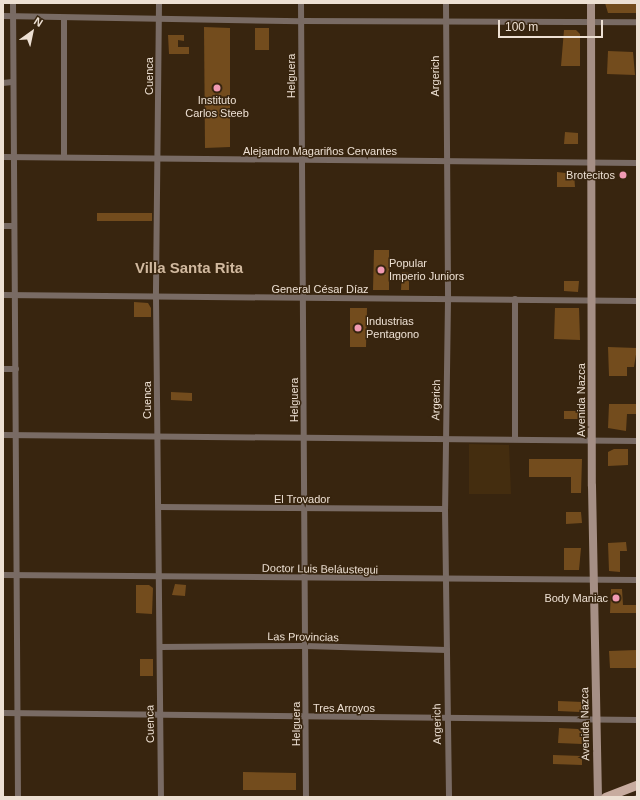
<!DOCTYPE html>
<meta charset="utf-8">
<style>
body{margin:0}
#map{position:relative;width:640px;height:800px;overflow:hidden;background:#38250f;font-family:Arial,sans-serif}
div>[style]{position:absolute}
.built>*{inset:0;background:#442d0f}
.building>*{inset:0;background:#734c1d}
.lane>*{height:3px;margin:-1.5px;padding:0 1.5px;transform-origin:1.5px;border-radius:1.5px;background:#796b64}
.street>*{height:6px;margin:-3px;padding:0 3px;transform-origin:3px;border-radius:3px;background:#796b64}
.secondary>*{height:8px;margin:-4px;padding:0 4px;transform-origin:4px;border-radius:4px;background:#a58f85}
.primary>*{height:9px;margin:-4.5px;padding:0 4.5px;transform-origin:4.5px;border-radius:4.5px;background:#c8ac9f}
.dots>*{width:11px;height:11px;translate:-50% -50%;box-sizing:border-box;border:2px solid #38250f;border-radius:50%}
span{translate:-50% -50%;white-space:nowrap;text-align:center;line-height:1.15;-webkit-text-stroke:3px #38250f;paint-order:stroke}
.street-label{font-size:11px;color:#ede0d3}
.poi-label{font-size:11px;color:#ede0d3}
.right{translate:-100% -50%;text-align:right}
.left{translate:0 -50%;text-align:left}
.district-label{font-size:15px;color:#d1b99f;font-weight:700}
.frame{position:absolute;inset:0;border:4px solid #ede0d3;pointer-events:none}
.north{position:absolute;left:12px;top:12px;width:40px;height:40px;-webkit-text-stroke:3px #38250f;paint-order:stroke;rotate:33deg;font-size:11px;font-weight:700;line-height:16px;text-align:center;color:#ede0d3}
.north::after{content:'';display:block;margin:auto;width:14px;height:18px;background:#ede0d3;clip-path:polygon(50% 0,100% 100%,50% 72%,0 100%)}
.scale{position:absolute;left:498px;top:20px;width:105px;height:18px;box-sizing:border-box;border:2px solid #ede0d3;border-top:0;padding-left:5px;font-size:12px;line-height:14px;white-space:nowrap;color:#ede0d3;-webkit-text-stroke:3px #38250f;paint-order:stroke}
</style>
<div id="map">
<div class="built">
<i style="clip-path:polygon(469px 444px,509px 445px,511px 494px,469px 494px)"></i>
</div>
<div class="building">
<i style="clip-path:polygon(605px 3px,637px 3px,637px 13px,608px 13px)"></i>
<i style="clip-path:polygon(204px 27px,230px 28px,230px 147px,205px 148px)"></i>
<i style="clip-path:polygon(255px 28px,269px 28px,269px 50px,255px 50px)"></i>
<i style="clip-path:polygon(564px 30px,576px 30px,580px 34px,580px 66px,561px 66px)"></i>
<i style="clip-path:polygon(168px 35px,184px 35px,184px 41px,178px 40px,178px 47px,189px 47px,189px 54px,169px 54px)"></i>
<i style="clip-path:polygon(608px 51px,633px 52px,635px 75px,607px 74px)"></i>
<i style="clip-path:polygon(565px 132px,578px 133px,578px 144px,564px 144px)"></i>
<i style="clip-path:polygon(557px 172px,574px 174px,575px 187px,557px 187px)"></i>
<i style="clip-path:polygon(97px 213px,152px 213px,152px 221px,97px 221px)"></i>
<i style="clip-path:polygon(374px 250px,389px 250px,389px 290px,373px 290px)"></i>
<i style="clip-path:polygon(402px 272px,409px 273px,409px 290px,401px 290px)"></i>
<i style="clip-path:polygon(564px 281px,579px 281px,578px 292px,564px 291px)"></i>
<i style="clip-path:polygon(134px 302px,148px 303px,151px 308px,151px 317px,134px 317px)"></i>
<i style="clip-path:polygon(350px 308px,367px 308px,366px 347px,350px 347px)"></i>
<i style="clip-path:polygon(555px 308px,579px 308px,580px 340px,554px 339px)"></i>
<i style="clip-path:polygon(608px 347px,637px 348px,634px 367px,627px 367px,627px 376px,609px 376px)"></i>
<i style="clip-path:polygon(171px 392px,192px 393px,192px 401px,171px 400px)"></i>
<i style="clip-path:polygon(609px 404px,636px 404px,636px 414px,627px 414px,626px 431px,608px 428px)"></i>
<i style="clip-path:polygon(564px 411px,582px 411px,581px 419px,564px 419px)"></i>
<i style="clip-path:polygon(614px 449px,628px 449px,628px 465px,608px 466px,608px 452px)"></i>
<i style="clip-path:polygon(529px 459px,582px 459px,581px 493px,571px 493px,571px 477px,529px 477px)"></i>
<i style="clip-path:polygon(566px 512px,581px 512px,582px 523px,566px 524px)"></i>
<i style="clip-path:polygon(626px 542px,627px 551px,620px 551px,620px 572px,609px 571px,608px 543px)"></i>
<i style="clip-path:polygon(564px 548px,581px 548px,579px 570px,564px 570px)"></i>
<i style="clip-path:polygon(175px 584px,186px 585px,185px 596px,172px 595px)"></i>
<i style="clip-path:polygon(136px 585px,149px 585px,153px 588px,152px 614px,136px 613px)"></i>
<i style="clip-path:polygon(611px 589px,622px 589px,623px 605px,637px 605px,637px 613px,610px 613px)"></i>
<i style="clip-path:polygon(637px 650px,637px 668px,610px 668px,609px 651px)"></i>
<i style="clip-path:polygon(140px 659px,153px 659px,153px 676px,140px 676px)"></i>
<i style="clip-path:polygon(558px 701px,583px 702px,582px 710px,580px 712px,558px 711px)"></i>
<i style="clip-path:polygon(559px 728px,578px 729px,582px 733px,582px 744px,558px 743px)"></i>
<i style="clip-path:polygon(553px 755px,582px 756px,582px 765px,553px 764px)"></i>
<i style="clip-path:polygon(243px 772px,296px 773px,296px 790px,243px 790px)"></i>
</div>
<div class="lane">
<i style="left:634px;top:797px;width:3px;rotate:-18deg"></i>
</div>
<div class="street">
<i style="left:13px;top:3px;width:794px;rotate:89.64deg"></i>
<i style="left:159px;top:3px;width:294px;rotate:90.6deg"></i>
<i style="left:156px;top:297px;width:500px;rotate:89.43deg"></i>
<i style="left:301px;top:3px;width:794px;rotate:89.64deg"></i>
<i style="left:446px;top:3px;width:297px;rotate:89.6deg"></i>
<i style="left:448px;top:300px;width:209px;rotate:90.8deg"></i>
<i style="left:445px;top:509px;width:288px;rotate:89.2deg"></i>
<i style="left:3px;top:16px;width:298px;rotate:1deg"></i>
<i style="left:301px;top:21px;width:336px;rotate:0.2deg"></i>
<i style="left:3px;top:83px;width:9px;rotate:-6deg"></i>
<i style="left:64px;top:156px;width:138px;rotate:-90deg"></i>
<i style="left:3px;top:157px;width:634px;rotate:0.54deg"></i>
<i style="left:3px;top:226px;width:10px"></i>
<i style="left:3px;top:295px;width:634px;rotate:0.54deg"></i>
<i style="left:3px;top:369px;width:13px"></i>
<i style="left:3px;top:435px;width:634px;rotate:0.54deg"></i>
<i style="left:515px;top:439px;width:140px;rotate:-90deg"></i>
<i style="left:159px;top:507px;width:286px;rotate:0.4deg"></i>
<i style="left:3px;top:575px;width:634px;rotate:0.45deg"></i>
<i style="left:160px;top:647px;width:145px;rotate:-0.4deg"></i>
<i style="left:305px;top:646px;width:142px;rotate:1.6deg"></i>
<i style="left:3px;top:713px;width:634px;rotate:0.63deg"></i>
</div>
<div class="secondary">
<i style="left:591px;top:3px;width:483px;rotate:89.9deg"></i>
<i style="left:592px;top:486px;width:311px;rotate:88.9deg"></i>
</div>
<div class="primary">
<i style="left:605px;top:797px;width:34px;rotate:-21deg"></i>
</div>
<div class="dots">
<i style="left:217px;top:88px;background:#f19ab3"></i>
<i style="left:623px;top:175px;background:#f19ab3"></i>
<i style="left:381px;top:270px;background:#f19ab3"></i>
<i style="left:358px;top:328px;background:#f19ab3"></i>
<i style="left:616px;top:598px;background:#f19ab3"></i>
</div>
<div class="street-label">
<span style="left:149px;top:76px;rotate:-90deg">Cuenca</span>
<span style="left:291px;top:76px;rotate:-90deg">Helguera</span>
<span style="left:435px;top:76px;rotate:-90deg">Argerich</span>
<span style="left:320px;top:151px">Alejandro Magariños Cervantes</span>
<span style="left:320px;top:289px">General César Díaz</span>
<span style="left:147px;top:400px;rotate:-90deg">Cuenca</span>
<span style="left:294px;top:400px;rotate:-90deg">Helguera</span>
<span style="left:436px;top:400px;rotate:-89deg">Argerich</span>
<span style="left:581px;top:400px;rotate:-90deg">Avenida Nazca</span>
<span style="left:302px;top:499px">El Trovador</span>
<span style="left:320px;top:569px;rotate:1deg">Doctor Luis Beláustegui</span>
<span style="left:303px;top:637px;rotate:1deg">Las Provincias</span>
<span style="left:344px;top:708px">Tres Arroyos</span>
<span style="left:150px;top:724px;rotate:-91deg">Cuenca</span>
<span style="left:296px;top:724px;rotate:-90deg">Helguera</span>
<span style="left:437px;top:724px;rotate:-91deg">Argerich</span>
<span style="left:585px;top:724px;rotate:-91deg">Avenida Nazca</span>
</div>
<div class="poi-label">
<span style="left:217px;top:107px">Instituto<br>Carlos Steeb</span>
<span class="right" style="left:615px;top:175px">Brotecitos</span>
<span class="left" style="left:389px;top:270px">Popular<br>Imperio Juniors</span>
<span class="left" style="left:366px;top:328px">Industrias<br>Pentagono</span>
<span class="right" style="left:608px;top:598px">Body Maniac</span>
</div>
<div class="district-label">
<span style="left:189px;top:268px">Villa Santa Rita</span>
</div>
<div class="frame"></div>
<div class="north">N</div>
<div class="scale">100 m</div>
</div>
